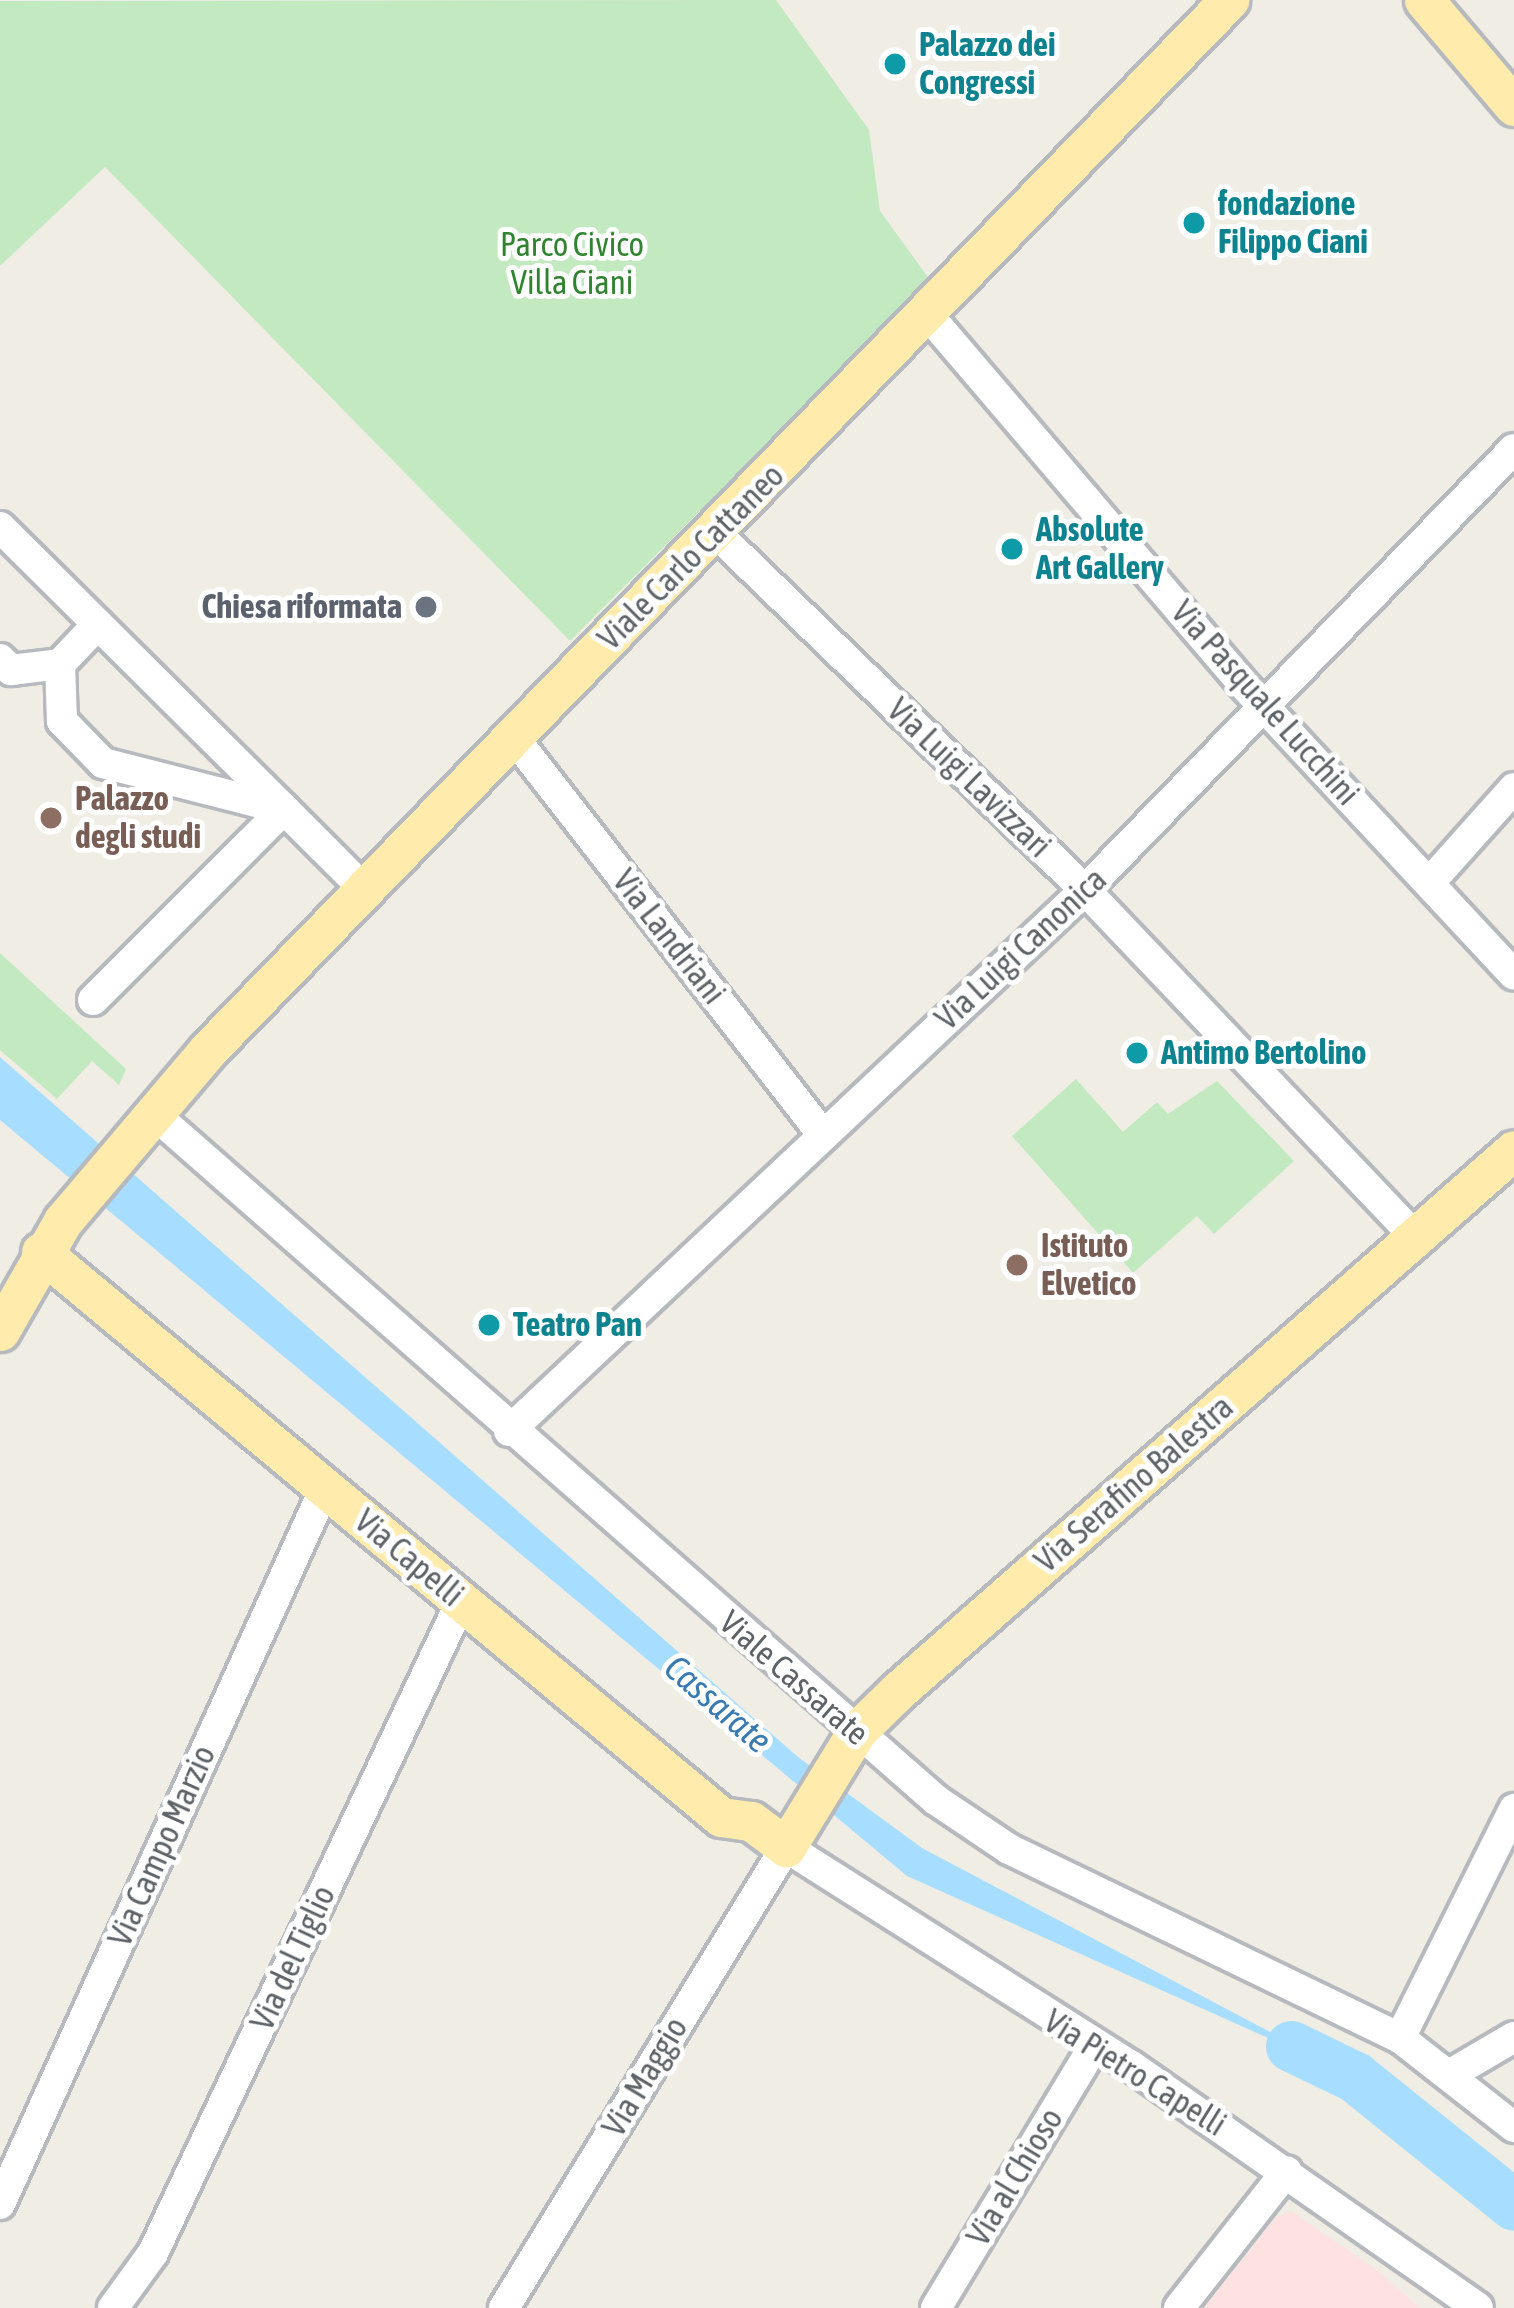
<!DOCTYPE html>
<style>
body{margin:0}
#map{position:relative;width:1514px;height:2308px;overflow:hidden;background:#f0ede5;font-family:"Asap Condensed",sans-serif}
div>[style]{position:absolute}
.medical>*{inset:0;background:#fde2e1}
.green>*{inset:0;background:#c3e9c0}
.water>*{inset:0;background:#a7deff}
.river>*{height:51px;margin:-25.5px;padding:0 25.5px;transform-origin:25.5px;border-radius:25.5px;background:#a7deff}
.roads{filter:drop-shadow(3px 0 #b6b9bd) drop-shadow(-3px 0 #b6b9bd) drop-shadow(0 3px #b6b9bd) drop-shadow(0 -3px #b6b9bd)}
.minor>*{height:30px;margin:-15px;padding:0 15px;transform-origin:15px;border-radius:15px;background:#fff}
.major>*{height:39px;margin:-19.5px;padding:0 19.5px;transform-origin:19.5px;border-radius:19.5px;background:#ffecac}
.dots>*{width:33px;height:33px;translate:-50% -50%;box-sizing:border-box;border:6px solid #fff;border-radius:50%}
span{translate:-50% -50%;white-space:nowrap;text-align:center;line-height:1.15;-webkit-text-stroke:10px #fff;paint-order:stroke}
.culture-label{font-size:33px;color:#0d838f;font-weight:700}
.left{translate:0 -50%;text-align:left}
.park-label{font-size:33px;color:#30842f}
.street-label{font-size:33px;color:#5d6267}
.worship-label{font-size:33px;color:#5b616d;font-weight:700}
.right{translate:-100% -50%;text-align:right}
.education-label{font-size:33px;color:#785e54;font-weight:700}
.water-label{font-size:36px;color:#397ab0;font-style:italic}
</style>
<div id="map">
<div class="medical">
<i style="clip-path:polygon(1291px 2211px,1377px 2270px,1420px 2308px,1204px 2308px,1276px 2217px)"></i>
</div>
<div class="green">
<i style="clip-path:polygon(776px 0,869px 130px,880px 211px,930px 280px,570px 641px,105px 167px,0 266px,0 1px)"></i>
<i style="clip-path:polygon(0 953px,126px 1069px,119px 1085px,92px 1061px,57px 1099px,0 1050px)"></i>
<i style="clip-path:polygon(1076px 1079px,1123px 1132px,1157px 1102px,1168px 1114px,1217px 1081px,1294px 1161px,1214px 1234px,1197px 1216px,1133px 1273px,1012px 1136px)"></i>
</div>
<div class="water">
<i style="clip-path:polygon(0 1057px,798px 1757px,922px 1848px,1355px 2077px,907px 1876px,0 1120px)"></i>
</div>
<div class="river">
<i style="left:1291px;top:2046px;width:71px;rotate:25.8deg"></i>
<i style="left:1355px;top:2077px;width:204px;rotate:38.8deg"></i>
</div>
<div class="roads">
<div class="minor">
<i style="left:928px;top:315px;width:482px;rotate:49.5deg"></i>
<i style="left:1241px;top:682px;width:400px;rotate:47deg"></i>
<i style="left:0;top:527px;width:400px;rotate:44.8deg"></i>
<i style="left:284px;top:809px;width:270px;rotate:135deg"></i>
<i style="left:716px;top:533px;width:513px;rotate:44.05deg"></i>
<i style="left:1085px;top:890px;width:479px;rotate:46.4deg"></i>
<i style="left:0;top:659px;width:16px;rotate:45deg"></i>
<i style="left:11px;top:670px;width:49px;rotate:-7deg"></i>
<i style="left:60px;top:664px;width:55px;rotate:-46.5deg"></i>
<i style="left:60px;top:664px;width:57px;rotate:88deg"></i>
<i style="left:62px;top:721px;width:59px;rotate:45.7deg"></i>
<i style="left:103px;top:763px;width:187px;rotate:14.3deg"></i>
<i style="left:284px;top:809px;width:113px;rotate:45deg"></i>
<i style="left:515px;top:739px;width:502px;rotate:52.13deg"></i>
<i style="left:1430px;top:882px;width:126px;rotate:-48.2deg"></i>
<i style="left:154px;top:1114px;width:1040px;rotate:41.26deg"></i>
<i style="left:936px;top:1800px;width:88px;rotate:33.9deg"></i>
<i style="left:1009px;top:1849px;width:434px;rotate:25.8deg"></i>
<i style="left:1400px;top:2038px;width:145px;rotate:38deg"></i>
<i style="left:509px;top:1431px;width:790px;rotate:-43.21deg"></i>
<i style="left:1085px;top:890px;width:615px;rotate:-45.79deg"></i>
<i style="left:1400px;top:2038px;width:256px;rotate:-63.5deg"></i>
<i style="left:1451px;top:2074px;width:73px;rotate:-30.4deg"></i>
<i style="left:0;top:2204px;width:786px;rotate:-65.59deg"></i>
<i style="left:113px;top:2308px;width:68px;rotate:-54deg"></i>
<i style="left:153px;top:2253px;width:720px;rotate:-64.68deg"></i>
<i style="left:504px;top:2308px;width:540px;rotate:-58.55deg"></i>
<i style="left:786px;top:1847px;width:407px;rotate:32.4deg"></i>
<i style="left:1130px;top:2065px;width:424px;rotate:34.9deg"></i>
<i style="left:936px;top:2308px;width:306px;rotate:-58.9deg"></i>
<i style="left:1179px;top:2308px;width:174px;rotate:-51.8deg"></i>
</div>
<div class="major">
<i style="left:1424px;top:0;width:139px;rotate:49.7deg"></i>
<i style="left:41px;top:1252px;width:884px;rotate:39.72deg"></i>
<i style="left:721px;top:1817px;width:30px;rotate:8deg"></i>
<i style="left:751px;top:1821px;width:44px;rotate:36.6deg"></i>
<i style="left:786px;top:1847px;width:136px;rotate:-58.5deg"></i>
<i style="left:857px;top:1731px;width:59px;rotate:-44.3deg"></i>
<i style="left:899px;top:1690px;width:818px;rotate:-41.28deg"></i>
<i style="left:0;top:1331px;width:127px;rotate:-60.2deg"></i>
<i style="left:63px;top:1221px;width:224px;rotate:-49.7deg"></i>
<i style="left:208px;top:1050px;width:1465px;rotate:-45.8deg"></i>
</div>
</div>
<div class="dots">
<i style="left:895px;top:64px;background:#0f9aa8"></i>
<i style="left:1194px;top:223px;background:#0f9aa8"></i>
<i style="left:1012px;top:549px;background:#0f9aa8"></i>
<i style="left:426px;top:607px;background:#6b7280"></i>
<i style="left:51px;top:818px;background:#8d6e63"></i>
<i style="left:1137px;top:1053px;background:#0f9aa8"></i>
<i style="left:1017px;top:1265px;background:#8d6e63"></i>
<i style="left:489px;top:1325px;background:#0f9aa8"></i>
</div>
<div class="culture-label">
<span class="left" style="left:919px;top:64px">Palazzo dei<br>Congressi</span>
<span class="left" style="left:1218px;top:223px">fondazione<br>Filippo Ciani</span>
<span class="left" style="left:1036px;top:549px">Absolute<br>Art Gallery</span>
<span class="left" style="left:1161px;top:1053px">Antimo Bertolino</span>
<span class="left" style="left:513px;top:1325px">Teatro Pan</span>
</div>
<div class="park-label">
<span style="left:572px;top:264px">Parco Civico<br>Villa Ciani</span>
</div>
<div class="street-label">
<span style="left:691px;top:557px;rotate:-45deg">Viale Carlo Cattaneo</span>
<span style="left:1265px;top:703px;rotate:48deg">Via Pasquale Lucchini</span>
<span style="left:969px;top:778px;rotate:44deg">Via Luigi Lavizzari</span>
<span style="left:669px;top:937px;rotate:52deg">Via Landriani</span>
<span style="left:1021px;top:949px;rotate:-43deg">Via Luigi Canonica</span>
<span style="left:1134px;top:1484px;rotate:-41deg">Via Serafino Balestra</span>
<span style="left:409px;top:1558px;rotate:40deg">Via Capelli</span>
<span style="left:794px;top:1678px;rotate:41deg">Viale Cassarate</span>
<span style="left:162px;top:1846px;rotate:-66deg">Via Campo Marzio</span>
<span style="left:293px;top:1958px;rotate:-65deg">Via del Tiglio</span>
<span style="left:1135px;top:2073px;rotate:32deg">Via Pietro Capelli</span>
<span style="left:645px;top:2077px;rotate:-59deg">Via Maggio</span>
<span style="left:1015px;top:2177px;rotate:-59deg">Via al Chioso</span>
</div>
<div class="worship-label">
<span class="right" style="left:402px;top:607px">Chiesa riformata</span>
</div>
<div class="education-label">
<span class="left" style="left:75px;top:818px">Palazzo<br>degli studi</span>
<span class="left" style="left:1041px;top:1265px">Istituto<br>Elvetico</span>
</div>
<div class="water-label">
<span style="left:718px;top:1704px;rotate:41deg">Cassarate</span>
</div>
</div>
